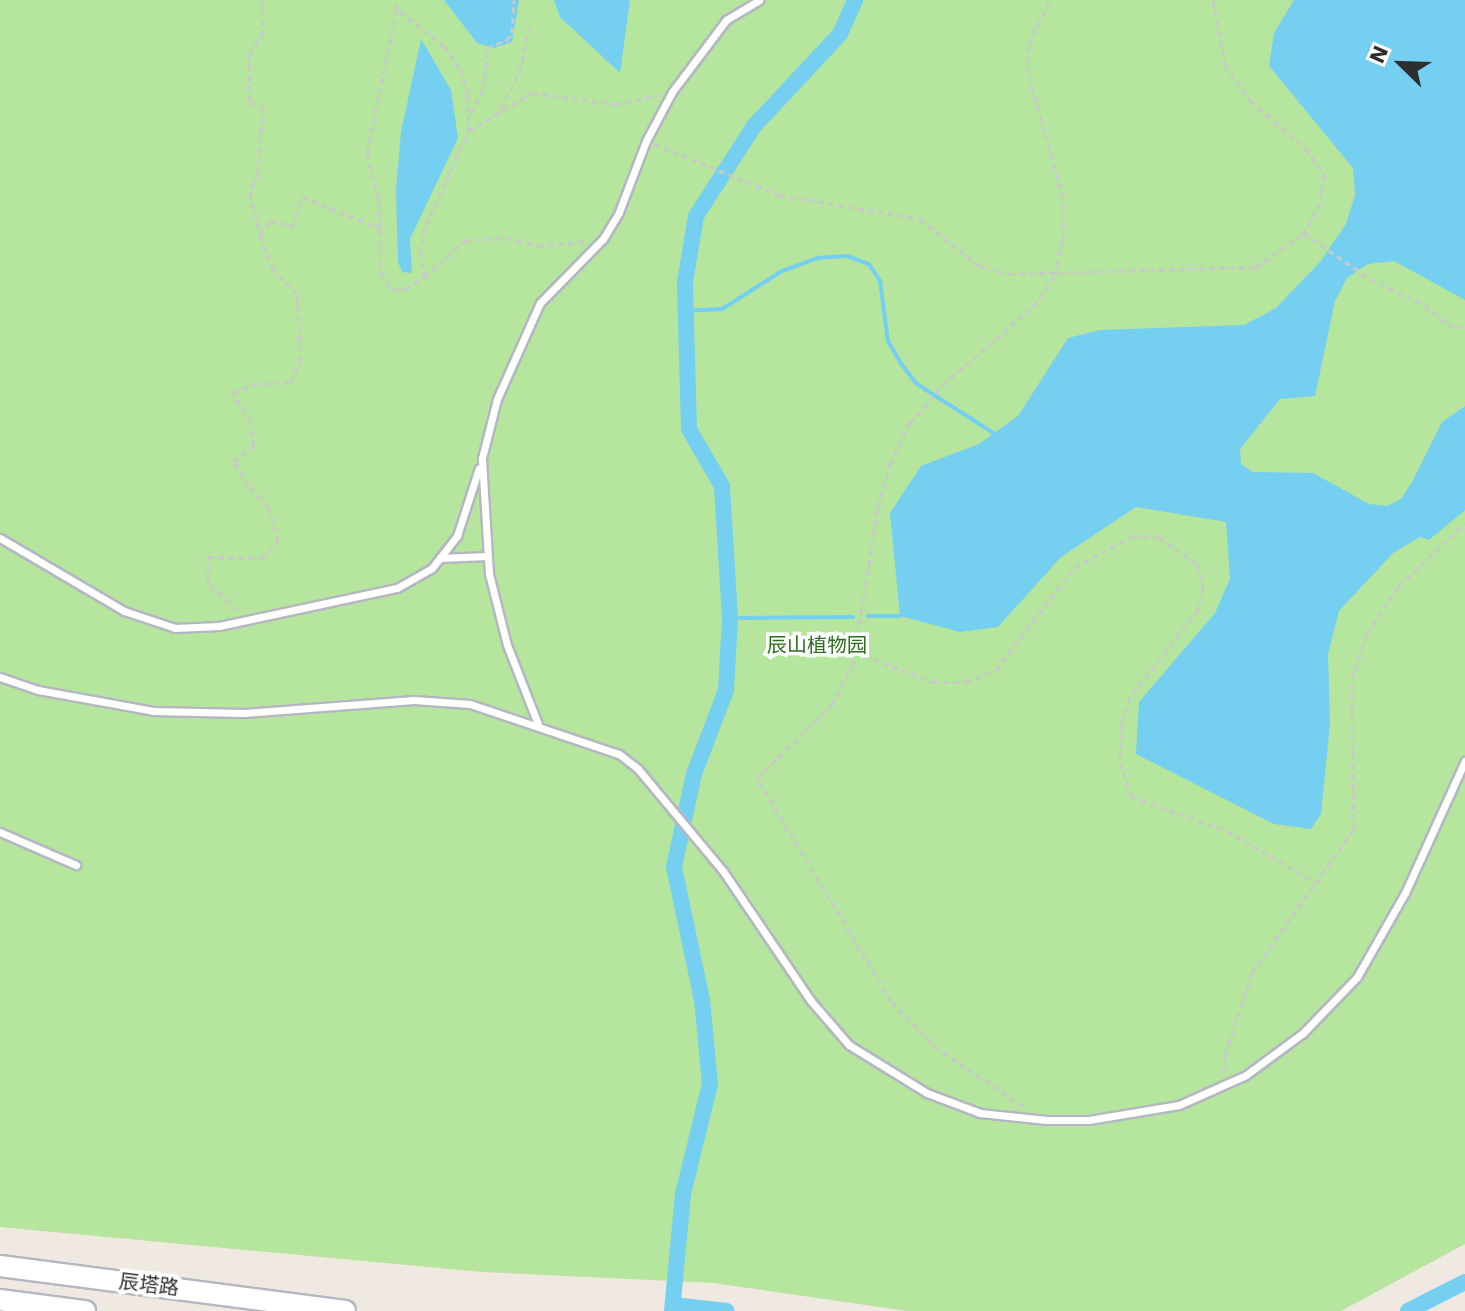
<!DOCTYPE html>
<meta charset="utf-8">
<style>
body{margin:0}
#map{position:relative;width:1465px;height:1311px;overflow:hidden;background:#efe9e1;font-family:"Work Sans","Noto Sans SC",sans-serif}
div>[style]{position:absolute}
.green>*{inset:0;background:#b6e59e}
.water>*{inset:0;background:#75cff0}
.stream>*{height:4px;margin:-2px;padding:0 2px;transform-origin:2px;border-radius:2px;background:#75cff0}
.canal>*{height:16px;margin:-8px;padding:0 8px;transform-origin:8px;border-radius:8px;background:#75cff0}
.path>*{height:3px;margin-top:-1.5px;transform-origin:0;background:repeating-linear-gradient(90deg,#c9c9c9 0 6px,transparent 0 10px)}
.roads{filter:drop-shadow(2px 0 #b4b7c1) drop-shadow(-2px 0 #b4b7c1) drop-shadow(0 2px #b4b7c1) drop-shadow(0 -2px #b4b7c1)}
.lane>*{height:7px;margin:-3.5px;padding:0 3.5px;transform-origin:3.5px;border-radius:3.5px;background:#fff}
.secondary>*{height:20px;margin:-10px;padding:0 10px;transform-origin:10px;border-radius:10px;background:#fff}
span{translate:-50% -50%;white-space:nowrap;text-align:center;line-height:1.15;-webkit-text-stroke:7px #fff;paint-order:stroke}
.park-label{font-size:20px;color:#2c6e1b}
.street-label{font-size:20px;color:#2e2e2e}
.north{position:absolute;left:1361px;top:24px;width:80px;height:80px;-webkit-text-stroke:6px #fff;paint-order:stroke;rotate:293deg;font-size:22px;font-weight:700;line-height:32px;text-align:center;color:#2e2e2e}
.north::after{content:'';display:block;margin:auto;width:28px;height:36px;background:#2e2e2e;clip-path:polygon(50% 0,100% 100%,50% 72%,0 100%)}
</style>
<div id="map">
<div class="green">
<i style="clip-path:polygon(0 0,1465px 0,1465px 1244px,1341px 1311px,907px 1311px,714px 1283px,482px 1272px,0 1227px)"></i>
</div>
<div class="water">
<i style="clip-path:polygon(444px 0,519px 0,512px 42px,494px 48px,477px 43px)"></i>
<i style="clip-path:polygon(554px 0,630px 0,620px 73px,560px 17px)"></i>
<i style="clip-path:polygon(1294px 0,1465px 0,1465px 300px,1394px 261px,1368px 264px,1347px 278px,1335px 301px,1315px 396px,1280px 399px,1240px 449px,1241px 464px,1253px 472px,1313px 473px,1369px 504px,1387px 506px,1401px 499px,1412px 482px,1442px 422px,1465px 406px,1465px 510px,1429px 540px,1420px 537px,1393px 553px,1339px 611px,1328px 654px,1330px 724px,1321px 814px,1311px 829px,1274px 824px,1136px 754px,1139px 702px,1215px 613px,1230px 579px,1226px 522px,1136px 507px,1061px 557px,998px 627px,960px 632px,900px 616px,890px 513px,921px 466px,979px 444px,1018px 416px,1068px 338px,1100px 330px,1244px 325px,1276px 308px,1320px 262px,1346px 224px,1355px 195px,1353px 168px,1269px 66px,1274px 33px)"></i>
<i style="clip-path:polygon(421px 39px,451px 90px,458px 138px,410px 239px,412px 273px,402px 272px,398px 262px,396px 190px,401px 132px)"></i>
</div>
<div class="stream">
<i style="left:685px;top:311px;width:37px;rotate:-3deg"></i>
<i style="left:722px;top:309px;width:71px;rotate:-32.3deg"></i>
<i style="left:782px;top:271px;width:37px;rotate:-20deg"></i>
<i style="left:817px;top:258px;width:30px;rotate:-4deg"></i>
<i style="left:847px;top:256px;width:23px;rotate:20deg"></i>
<i style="left:869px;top:264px;width:20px;rotate:57deg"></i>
<i style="left:880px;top:281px;width:61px;rotate:82.4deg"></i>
<i style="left:888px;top:341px;width:28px;rotate:60deg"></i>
<i style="left:902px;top:365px;width:24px;rotate:52deg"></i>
<i style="left:917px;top:384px;width:93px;rotate:32.7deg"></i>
<i style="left:868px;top:616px;width:32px"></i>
<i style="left:730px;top:618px;width:123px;rotate:-0.5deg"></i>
</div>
<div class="canal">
<i style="left:673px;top:1305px;width:54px;rotate:6.3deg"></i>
<i style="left:672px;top:1311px;width:118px;rotate:-84.6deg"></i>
<i style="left:683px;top:1194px;width:113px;rotate:-76.2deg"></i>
<i style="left:710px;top:1084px;width:84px;rotate:-95.4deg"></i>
<i style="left:702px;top:1000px;width:136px;rotate:-101.9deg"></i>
<i style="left:674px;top:867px;width:95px;rotate:-77.9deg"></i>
<i style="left:694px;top:774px;width:90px;rotate:-69.1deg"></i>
<i style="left:726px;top:690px;width:72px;rotate:-86.8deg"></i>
<i style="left:730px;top:618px;width:132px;rotate:-93.5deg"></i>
<i style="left:722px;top:486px;width:66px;rotate:-120.1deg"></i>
<i style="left:689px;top:429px;width:147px;rotate:-91.6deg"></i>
<i style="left:685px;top:282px;width:67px;rotate:-80.5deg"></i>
<i style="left:696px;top:216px;width:107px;rotate:-57.2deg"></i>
<i style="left:754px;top:126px;width:126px;rotate:-46.9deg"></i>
<i style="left:840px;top:34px;width:37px;rotate:-66deg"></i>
<i style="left:1408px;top:1311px;width:64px;rotate:-27deg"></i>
</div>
<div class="path">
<i style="left:262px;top:0;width:32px;rotate:88deg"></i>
<i style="left:263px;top:32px;width:27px;rotate:121deg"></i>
<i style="left:249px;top:55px;width:48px;rotate:88.8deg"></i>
<i style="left:250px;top:103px;width:14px;rotate:17deg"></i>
<i style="left:263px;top:107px;width:66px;rotate:94.3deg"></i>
<i style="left:258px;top:173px;width:22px;rotate:112deg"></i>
<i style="left:250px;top:193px;width:43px;rotate:76.6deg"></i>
<i style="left:260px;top:235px;width:17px;rotate:-54deg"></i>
<i style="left:270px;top:221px;width:24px;rotate:12deg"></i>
<i style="left:293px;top:226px;width:30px;rotate:-73deg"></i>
<i style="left:302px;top:197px;width:84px;rotate:21.7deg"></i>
<i style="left:1213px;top:0;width:65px;rotate:79.4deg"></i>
<i style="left:1225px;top:64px;width:45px;rotate:54.9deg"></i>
<i style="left:1251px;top:101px;width:73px;rotate:41.1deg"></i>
<i style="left:1306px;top:149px;width:31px;rotate:54deg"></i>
<i style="left:1324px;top:174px;width:29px;rotate:98deg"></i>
<i style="left:1320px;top:203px;width:34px;rotate:118deg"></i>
<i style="left:397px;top:9px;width:9px;rotate:-90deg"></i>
<i style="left:501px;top:108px;width:42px;rotate:-62.8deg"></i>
<i style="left:520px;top:71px;width:44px;rotate:-78.2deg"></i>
<i style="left:471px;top:113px;width:29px;rotate:-63deg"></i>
<i style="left:484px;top:87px;width:39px;rotate:-86deg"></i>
<i style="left:487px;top:48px;width:22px;rotate:-22deg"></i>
<i style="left:507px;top:40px;width:9px;rotate:-54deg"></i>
<i style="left:512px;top:33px;width:33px;rotate:-87deg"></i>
<i style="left:469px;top:131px;width:37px;rotate:-92deg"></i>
<i style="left:468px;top:94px;width:28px;rotate:-108deg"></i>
<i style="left:459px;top:67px;width:26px;rotate:-126deg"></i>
<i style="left:444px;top:46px;width:60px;rotate:-141.8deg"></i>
<i style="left:397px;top:9px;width:148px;rotate:101.7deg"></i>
<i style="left:367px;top:154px;width:48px;rotate:75.4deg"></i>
<i style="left:379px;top:200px;width:73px;rotate:88.4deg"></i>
<i style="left:381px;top:273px;width:19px;rotate:55deg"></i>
<i style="left:392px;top:289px;width:13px"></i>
<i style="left:405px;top:289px;width:23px;rotate:-31deg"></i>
<i style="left:425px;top:277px;width:25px;rotate:-102deg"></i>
<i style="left:420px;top:253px;width:30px;rotate:-78deg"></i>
<i style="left:426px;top:224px;width:102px;rotate:-65.2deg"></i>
<i style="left:469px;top:131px;width:74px;rotate:-31.1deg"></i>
<i style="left:532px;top:93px;width:85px;rotate:7.5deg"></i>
<i style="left:616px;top:104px;width:44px;rotate:-11.8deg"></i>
<i style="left:654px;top:144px;width:135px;rotate:22.2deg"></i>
<i style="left:779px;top:195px;width:143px;rotate:9.7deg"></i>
<i style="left:920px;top:219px;width:75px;rotate:38.5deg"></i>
<i style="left:979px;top:266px;width:31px;rotate:15deg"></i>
<i style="left:1009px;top:274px;width:247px;rotate:-1.6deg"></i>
<i style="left:1256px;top:267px;width:59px;rotate:-35.3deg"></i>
<i style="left:1304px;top:233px;width:80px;rotate:34.9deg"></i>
<i style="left:1370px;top:279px;width:61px;rotate:25.3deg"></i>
<i style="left:1425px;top:305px;width:29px;rotate:41deg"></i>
<i style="left:1447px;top:324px;width:18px;rotate:13deg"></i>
<i style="left:425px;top:277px;width:55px;rotate:-42.1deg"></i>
<i style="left:466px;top:240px;width:41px;rotate:-2.8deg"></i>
<i style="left:507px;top:238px;width:32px;rotate:14deg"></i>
<i style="left:538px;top:246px;width:47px;rotate:-6.1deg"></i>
<i style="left:236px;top:610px;width:40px;rotate:-135deg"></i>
<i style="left:208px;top:582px;width:25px;rotate:-90deg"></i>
<i style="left:208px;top:557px;width:54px;rotate:1.1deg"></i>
<i style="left:262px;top:558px;width:23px;rotate:-47deg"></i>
<i style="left:278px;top:541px;width:36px;rotate:-106deg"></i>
<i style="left:268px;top:506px;width:28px;rotate:-135deg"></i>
<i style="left:248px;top:486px;width:29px;rotate:-119deg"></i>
<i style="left:234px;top:461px;width:25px;rotate:-37deg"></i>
<i style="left:254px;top:446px;width:24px;rotate:-99deg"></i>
<i style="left:250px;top:422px;width:34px;rotate:-120deg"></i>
<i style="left:233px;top:393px;width:23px;rotate:-23deg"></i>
<i style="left:254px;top:384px;width:37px;rotate:-3deg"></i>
<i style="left:291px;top:382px;width:23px;rotate:-65deg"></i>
<i style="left:301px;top:361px;width:67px;rotate:-93.4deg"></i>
<i style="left:297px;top:294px;width:35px;rotate:-134deg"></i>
<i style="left:273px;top:269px;width:36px;rotate:-111deg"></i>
<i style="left:855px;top:652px;width:84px;rotate:21deg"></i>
<i style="left:933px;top:682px;width:33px"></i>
<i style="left:966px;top:682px;width:32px;rotate:-22deg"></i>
<i style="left:996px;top:670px;width:130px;rotate:-52.5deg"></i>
<i style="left:1075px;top:567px;width:66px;rotate:-28.1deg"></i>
<i style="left:1133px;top:536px;width:26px;rotate:2deg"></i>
<i style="left:1159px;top:537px;width:47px;rotate:35.4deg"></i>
<i style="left:1197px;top:564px;width:24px;rotate:75deg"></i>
<i style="left:1203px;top:587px;width:24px;rotate:102deg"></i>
<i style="left:1198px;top:610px;width:110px;rotate:128deg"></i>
<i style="left:1130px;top:697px;width:27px;rotate:107deg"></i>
<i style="left:1122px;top:723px;width:40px;rotate:92.9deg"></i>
<i style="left:1120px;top:763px;width:36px;rotate:71deg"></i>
<i style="left:1132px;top:797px;width:101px;rotate:19.7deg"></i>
<i style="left:1227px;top:831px;width:103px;rotate:30.3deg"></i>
<i style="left:1225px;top:1072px;width:17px;rotate:-90deg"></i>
<i style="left:1225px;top:1055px;width:86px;rotate:-71.8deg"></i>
<i style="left:1252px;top:973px;width:176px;rotate:-54.7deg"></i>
<i style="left:1354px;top:829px;width:150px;rotate:-90.8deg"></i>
<i style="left:1352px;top:679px;width:48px;rotate:-71.9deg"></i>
<i style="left:1367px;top:633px;width:57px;rotate:-55.8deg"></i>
<i style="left:1399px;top:586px;width:91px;rotate:-43.7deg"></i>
<i style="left:1023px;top:1106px;width:102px;rotate:-146.2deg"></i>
<i style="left:938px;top:1049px;width:67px;rotate:-134.4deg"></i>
<i style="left:891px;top:1001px;width:260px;rotate:-121deg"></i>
<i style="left:757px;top:778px;width:105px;rotate:-44.2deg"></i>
<i style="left:832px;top:705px;width:46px;rotate:-62.9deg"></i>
<i style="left:853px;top:664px;width:159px;rotate:-81deg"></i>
<i style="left:878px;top:507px;width:45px;rotate:-74.4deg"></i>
<i style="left:890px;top:464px;width:46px;rotate:-64deg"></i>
<i style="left:910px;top:423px;width:50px;rotate:-49deg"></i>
<i style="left:943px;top:385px;width:121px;rotate:-41deg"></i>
<i style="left:1034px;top:306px;width:37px;rotate:-56deg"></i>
<i style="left:1055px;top:275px;width:38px;rotate:-78deg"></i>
<i style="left:1063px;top:238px;width:40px;rotate:-90deg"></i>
<i style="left:1063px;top:198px;width:131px;rotate:-105.5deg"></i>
<i style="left:1028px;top:72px;width:28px;rotate:-88deg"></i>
<i style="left:1029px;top:44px;width:49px;rotate:-64.5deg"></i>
</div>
<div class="roads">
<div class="lane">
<i style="left:0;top:538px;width:144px;rotate:30.5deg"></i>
<i style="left:124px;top:611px;width:54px;rotate:18.4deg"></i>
<i style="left:175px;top:628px;width:44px;rotate:-2.6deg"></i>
<i style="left:219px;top:626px;width:182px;rotate:-12.1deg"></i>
<i style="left:397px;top:588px;width:40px;rotate:-29.7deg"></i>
<i style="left:432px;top:568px;width:41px;rotate:-52deg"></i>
<i style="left:457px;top:536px;width:71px;rotate:-72.1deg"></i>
<i style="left:440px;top:558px;width:47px;rotate:-2.4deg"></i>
<i style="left:0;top:677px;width:40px;rotate:18.9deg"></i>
<i style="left:38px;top:690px;width:117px;rotate:10.3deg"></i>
<i style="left:153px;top:711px;width:91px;rotate:1.3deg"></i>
<i style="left:244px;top:713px;width:170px;rotate:-4.4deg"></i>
<i style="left:414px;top:700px;width:56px;rotate:4.1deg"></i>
<i style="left:470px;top:704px;width:157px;rotate:18.6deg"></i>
<i style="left:619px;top:754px;width:24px;rotate:38deg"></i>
<i style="left:638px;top:769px;width:133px;rotate:50.2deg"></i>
<i style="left:723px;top:871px;width:157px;rotate:55.9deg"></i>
<i style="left:811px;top:1001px;width:58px;rotate:49.2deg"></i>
<i style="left:849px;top:1045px;width:92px;rotate:31.6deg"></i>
<i style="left:927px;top:1093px;width:57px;rotate:20.7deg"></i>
<i style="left:980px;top:1113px;width:67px;rotate:6deg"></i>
<i style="left:1047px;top:1120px;width:42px"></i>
<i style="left:1089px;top:1120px;width:91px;rotate:-9.5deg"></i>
<i style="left:1179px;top:1105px;width:73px;rotate:-24.1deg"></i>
<i style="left:1246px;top:1075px;width:71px;rotate:-36.4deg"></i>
<i style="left:1303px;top:1033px;width:78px;rotate:-46deg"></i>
<i style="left:1357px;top:977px;width:97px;rotate:-60.3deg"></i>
<i style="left:1405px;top:893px;width:145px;rotate:-65.6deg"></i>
<i style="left:538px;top:724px;width:85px;rotate:-111.4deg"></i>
<i style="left:507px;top:645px;width:73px;rotate:-104.2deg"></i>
<i style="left:489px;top:574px;width:116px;rotate:-93.5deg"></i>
<i style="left:482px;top:458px;width:61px;rotate:-75.7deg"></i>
<i style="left:497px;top:399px;width:105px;rotate:-65.9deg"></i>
<i style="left:540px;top:303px;width:90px;rotate:-45.5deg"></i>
<i style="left:603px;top:239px;width:31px;rotate:-59deg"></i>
<i style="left:619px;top:212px;width:76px;rotate:-69.2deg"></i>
<i style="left:646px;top:141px;width:55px;rotate:-62deg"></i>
<i style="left:672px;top:92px;width:90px;rotate:-53.1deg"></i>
<i style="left:726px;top:20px;width:39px;rotate:-31deg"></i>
<i style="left:0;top:832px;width:83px;rotate:23.5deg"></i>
</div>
<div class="secondary">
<i style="left:0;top:1266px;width:348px;rotate:7.4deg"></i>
<i style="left:0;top:1300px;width:86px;rotate:7.4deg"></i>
</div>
</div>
<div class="park-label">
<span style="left:817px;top:645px">辰山植物园</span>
</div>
<div class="street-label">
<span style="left:149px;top:1285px;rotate:7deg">辰塔路</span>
</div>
<div class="north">N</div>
</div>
